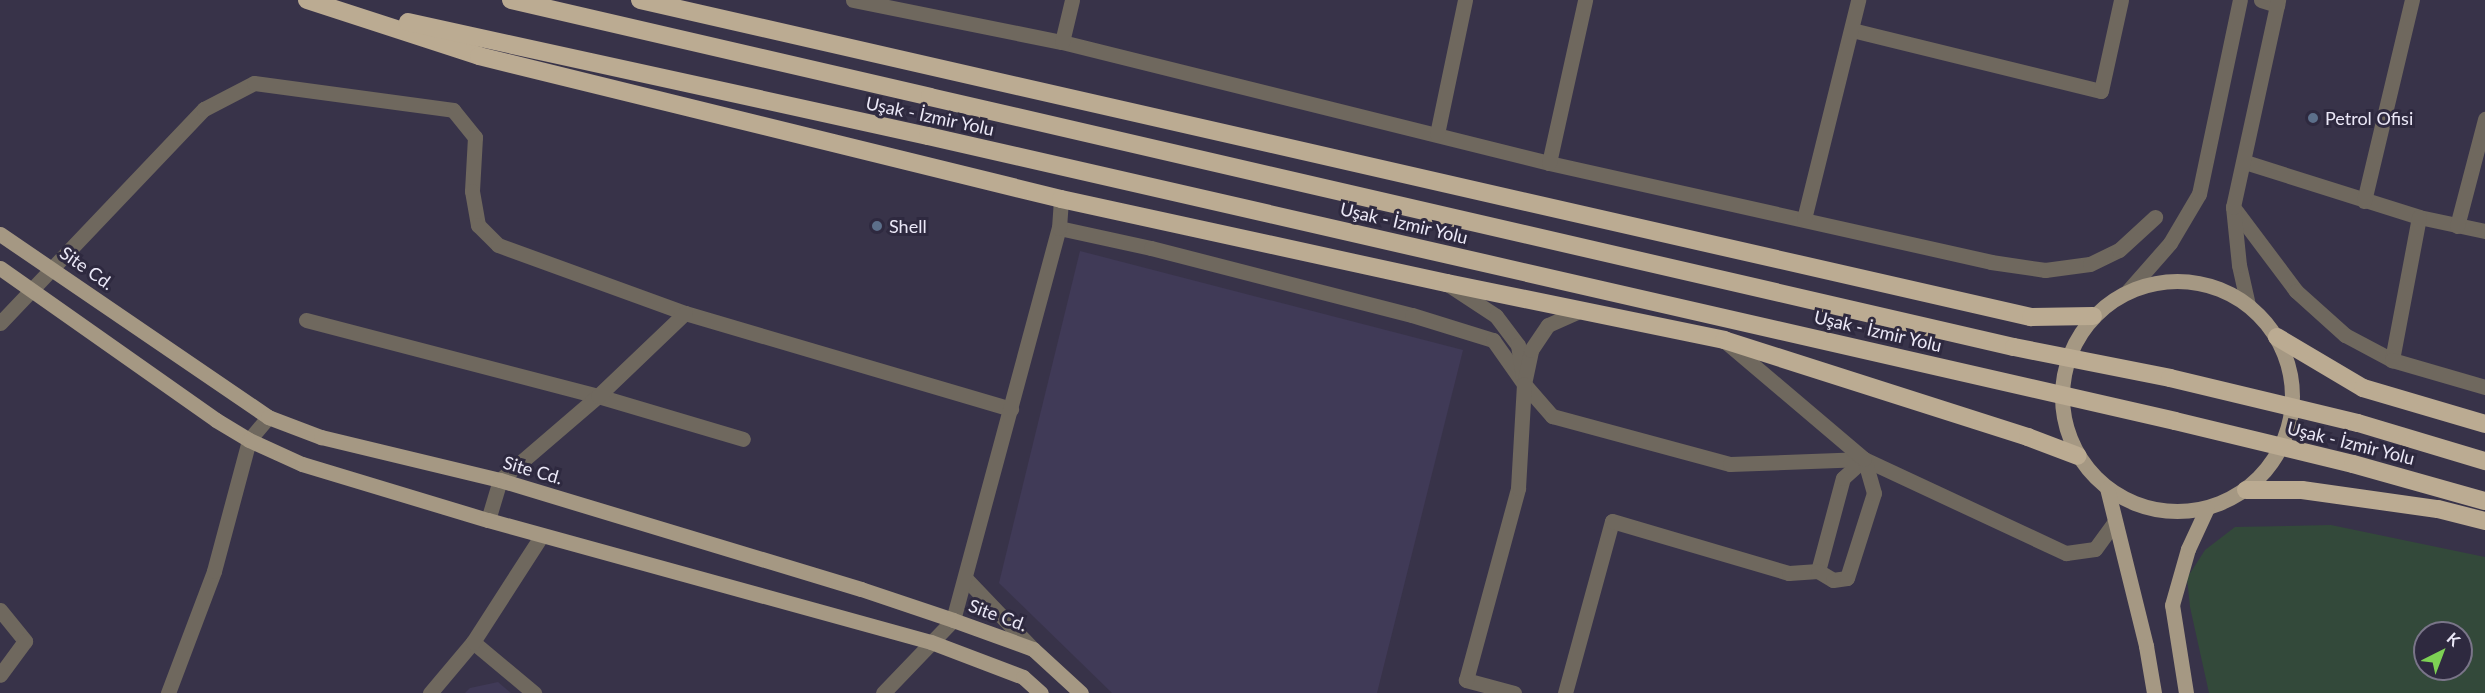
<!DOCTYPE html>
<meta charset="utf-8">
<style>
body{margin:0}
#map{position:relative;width:2485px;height:693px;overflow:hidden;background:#383349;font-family:Lato,sans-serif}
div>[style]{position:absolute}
.built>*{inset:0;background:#403a57}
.green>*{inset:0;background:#33493a}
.minor>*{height:15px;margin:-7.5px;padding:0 7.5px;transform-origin:7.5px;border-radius:7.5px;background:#6f685e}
.major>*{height:15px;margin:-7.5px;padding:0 7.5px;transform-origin:7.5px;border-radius:7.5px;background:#a59883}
.major>.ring{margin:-7.5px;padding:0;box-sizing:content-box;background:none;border:15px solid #a59883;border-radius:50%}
.highway>*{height:18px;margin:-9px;padding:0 9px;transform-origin:9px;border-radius:9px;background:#bbab92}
.highway-bridge>*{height:18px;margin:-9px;padding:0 9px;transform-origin:9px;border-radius:9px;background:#bbab92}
.dots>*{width:16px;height:16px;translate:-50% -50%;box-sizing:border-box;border:3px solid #2e293f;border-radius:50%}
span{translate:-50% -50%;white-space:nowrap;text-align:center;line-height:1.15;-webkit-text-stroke:6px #2e293f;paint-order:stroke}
.street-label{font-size:18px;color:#ebe8f7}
.poi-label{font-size:18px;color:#ebe8f7}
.left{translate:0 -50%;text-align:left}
.north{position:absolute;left:2413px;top:621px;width:60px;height:60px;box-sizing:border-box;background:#2e293f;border:2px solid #7a7589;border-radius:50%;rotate:42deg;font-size:16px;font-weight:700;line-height:24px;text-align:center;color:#ebe8f7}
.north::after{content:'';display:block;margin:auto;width:21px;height:27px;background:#7dd154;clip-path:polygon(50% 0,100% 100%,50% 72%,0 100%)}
</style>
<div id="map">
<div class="built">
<i style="clip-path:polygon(1080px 251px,1463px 350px,1377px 693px,1112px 693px,999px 583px)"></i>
<i style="clip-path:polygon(498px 682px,511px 693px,465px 693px,470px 688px)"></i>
</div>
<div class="green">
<i style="clip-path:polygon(evenodd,2331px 525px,2485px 557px,2485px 693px,2209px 693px,2190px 607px,2187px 578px,2205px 550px,2235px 527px,2331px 525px,2425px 633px,2461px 633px,2461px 669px,2425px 669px,2425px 633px)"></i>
</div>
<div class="minor">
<i style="left:853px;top:0;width:213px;rotate:11.4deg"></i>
<i style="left:1062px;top:42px;width:502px;rotate:13.95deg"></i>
<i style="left:1549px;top:163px;width:453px;rotate:12.6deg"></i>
<i style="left:1991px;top:262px;width:55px;rotate:8.4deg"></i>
<i style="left:2045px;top:270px;width:45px;rotate:-7.6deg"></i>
<i style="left:2090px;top:264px;width:32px;rotate:-26deg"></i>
<i style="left:2119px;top:250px;width:49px;rotate:-42.5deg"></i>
<i style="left:2261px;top:0;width:17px;rotate:17deg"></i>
<i style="left:1852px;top:30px;width:256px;rotate:13.8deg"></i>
<i style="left:2101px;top:91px;width:93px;rotate:-77.6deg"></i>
<i style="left:1062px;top:42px;width:43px;rotate:-76.6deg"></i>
<i style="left:1437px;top:134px;width:137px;rotate:-78.2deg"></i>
<i style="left:2245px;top:162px;width:182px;rotate:17.5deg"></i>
<i style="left:2419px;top:217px;width:67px;rotate:12deg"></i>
<i style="left:1549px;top:163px;width:167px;rotate:-77.5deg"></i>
<i style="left:2364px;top:201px;width:207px;rotate:-76.6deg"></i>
<i style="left:2233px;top:207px;width:105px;rotate:53.1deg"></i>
<i style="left:2296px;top:291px;width:66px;rotate:41.9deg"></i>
<i style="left:2345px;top:335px;width:53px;rotate:28deg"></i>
<i style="left:2419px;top:217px;width:146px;rotate:100.7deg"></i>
<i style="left:2392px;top:360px;width:97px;rotate:16.2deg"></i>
<i style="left:1804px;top:219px;width:226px;rotate:-76.1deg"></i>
<i style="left:2457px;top:226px;width:111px;rotate:-75.3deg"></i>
<i style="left:1059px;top:228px;width:94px;rotate:12.3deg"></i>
<i style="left:1151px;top:248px;width:269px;rotate:14.4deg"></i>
<i style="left:1412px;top:315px;width:85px;rotate:17.2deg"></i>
<i style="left:1493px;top:340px;width:54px;rotate:54.8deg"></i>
<i style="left:1524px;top:384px;width:43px;rotate:48.8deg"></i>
<i style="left:1552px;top:416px;width:184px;rotate:15.1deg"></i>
<i style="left:1730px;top:464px;width:134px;rotate:-2.1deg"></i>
<i style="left:1864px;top:459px;width:223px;rotate:25deg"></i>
<i style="left:2066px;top:553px;width:29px;rotate:-8deg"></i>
<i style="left:2095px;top:549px;width:32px;rotate:-54deg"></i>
<i style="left:1449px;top:285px;width:56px;rotate:33.4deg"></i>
<i style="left:1496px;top:316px;width:36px;rotate:53deg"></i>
<i style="left:1518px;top:345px;width:39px;rotate:81deg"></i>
<i style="left:1524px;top:384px;width:35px;rotate:-78deg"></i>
<i style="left:1531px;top:350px;width:30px;rotate:-56deg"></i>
<i style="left:1548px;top:325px;width:35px;rotate:-24deg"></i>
<i style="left:2127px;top:292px;width:65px;rotate:-48.7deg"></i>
<i style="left:2170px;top:243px;width:57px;rotate:-59.4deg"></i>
<i style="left:2199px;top:194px;width:198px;rotate:-78.1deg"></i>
<i style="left:2248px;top:305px;width:41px;rotate:-102.7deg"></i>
<i style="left:2239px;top:265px;width:58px;rotate:-95.9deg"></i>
<i style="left:2233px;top:207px;width:212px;rotate:-77.7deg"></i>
<i style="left:306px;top:320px;width:302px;rotate:14.6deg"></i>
<i style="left:598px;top:396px;width:151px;rotate:16.5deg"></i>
<i style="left:0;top:323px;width:296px;rotate:-46.4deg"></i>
<i style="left:204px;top:109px;width:56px;rotate:-27.5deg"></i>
<i style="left:254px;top:83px;width:201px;rotate:7.7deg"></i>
<i style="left:453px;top:110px;width:35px;rotate:51deg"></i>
<i style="left:475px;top:137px;width:54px;rotate:93.2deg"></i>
<i style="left:472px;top:191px;width:35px;rotate:80deg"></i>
<i style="left:478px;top:225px;width:28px;rotate:45deg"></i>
<i style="left:498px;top:245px;width:199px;rotate:20deg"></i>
<i style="left:685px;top:313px;width:340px;rotate:16.4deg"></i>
<i style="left:488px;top:520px;width:42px;rotate:-73.3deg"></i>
<i style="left:500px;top:480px;width:129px;rotate:-40.6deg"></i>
<i style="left:598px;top:396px;width:120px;rotate:-43.7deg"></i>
<i style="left:1818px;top:571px;width:96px;rotate:-75deg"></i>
<i style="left:1843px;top:478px;width:28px;rotate:-42deg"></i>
<i style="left:966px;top:579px;width:97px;rotate:46.3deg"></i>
<i style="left:0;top:610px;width:40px;rotate:51deg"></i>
<i style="left:25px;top:641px;width:42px;rotate:126.3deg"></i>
<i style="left:473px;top:642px;width:80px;rotate:39.9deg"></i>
<i style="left:168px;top:693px;width:130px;rotate:-69.3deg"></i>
<i style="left:214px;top:571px;width:136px;rotate:-75deg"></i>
<i style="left:249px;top:440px;width:30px;rotate:-50deg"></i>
<i style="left:430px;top:693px;width:67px;rotate:-49.9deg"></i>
<i style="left:473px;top:642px;width:127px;rotate:-57.2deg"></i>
<i style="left:883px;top:693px;width:101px;rotate:-46.2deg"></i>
<i style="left:953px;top:620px;width:406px;rotate:-74.9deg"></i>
<i style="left:1059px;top:228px;width:29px;rotate:-86deg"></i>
<i style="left:1514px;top:693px;width:50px;rotate:-164.8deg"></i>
<i style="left:1466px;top:680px;width:199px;rotate:-74.8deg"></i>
<i style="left:1518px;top:488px;width:104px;rotate:-86.7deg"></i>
<i style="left:1565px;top:693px;width:178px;rotate:-74.7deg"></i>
<i style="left:1612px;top:521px;width:184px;rotate:16.4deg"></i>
<i style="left:1789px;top:573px;width:29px;rotate:-4deg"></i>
<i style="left:1818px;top:571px;width:17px;rotate:31deg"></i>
<i style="left:1833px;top:580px;width:14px;rotate:-8deg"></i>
<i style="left:1847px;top:578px;width:89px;rotate:-72.4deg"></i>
<i style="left:1874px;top:493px;width:35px;rotate:-106deg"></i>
<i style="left:1864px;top:459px;width:181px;rotate:-139.7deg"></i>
</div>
<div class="major">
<i style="left:0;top:234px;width:325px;rotate:34.3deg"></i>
<i style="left:268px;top:417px;width:57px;rotate:20.7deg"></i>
<i style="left:321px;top:437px;width:184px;rotate:13.5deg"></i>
<i style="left:500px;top:480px;width:377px;rotate:16.8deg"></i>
<i style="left:861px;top:589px;width:97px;rotate:18.6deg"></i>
<i style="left:953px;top:620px;width:85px;rotate:19.9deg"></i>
<i style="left:1033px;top:649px;width:65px;rotate:42.5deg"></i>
<i style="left:0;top:268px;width:264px;rotate:35.1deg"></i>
<i style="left:216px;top:420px;width:39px;rotate:31deg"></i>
<i style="left:249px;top:440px;width:58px;rotate:24.4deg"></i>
<i style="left:302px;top:464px;width:194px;rotate:16.8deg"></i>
<i style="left:488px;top:520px;width:459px;rotate:15.4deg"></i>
<i style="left:931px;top:642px;width:98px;rotate:20.8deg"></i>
<i style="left:1023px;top:677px;width:24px;rotate:42deg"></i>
<i class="ring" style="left:2062px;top:281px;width:215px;height:215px"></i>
<i style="left:2107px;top:488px;width:163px;rotate:76.1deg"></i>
<i style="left:2146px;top:646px;width:48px;rotate:80.3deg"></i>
<i style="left:2186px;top:693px;width:89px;rotate:-99deg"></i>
<i style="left:2172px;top:605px;width:58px;rotate:-74.1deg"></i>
<i style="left:2188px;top:549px;width:45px;rotate:-65.1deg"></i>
</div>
<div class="highway">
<i style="left:307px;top:0;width:181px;rotate:18deg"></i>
<i style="left:479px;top:56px;width:599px;rotate:13.8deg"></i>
<i style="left:1061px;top:199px;width:395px;rotate:12.3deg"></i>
<i style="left:1447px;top:283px;width:283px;rotate:11.6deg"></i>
<i style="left:1724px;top:340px;width:319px;rotate:17.7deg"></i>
<i style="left:2028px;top:437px;width:53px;rotate:20.8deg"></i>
<i style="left:511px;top:0;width:430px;rotate:13deg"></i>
<i style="left:640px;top:0;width:1427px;rotate:12.84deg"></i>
<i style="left:2031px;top:317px;width:62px;rotate:-0.9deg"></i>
<i style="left:408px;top:22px;width:532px;rotate:12.37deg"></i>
<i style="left:2277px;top:337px;width:100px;rotate:30.7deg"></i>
<i style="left:2363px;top:388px;width:127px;rotate:16.4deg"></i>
<i style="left:2246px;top:490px;width:56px"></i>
<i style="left:2302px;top:490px;width:137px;rotate:8deg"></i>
<i style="left:2438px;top:509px;width:49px;rotate:14.3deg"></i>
</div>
<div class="highway-bridge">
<i style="left:930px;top:97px;width:1112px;rotate:12.99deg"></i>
<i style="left:2014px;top:347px;width:159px;rotate:11.2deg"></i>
<i style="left:2170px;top:378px;width:193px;rotate:13.5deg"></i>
<i style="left:2358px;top:423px;width:133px;rotate:16.7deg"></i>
<i style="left:928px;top:136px;width:1279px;rotate:12.87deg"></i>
<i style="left:2175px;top:421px;width:183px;rotate:13.6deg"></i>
<i style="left:2353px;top:464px;width:137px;rotate:15.7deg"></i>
</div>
<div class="dots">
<i style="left:2313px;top:118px;background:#5c6f8a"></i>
<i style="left:877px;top:226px;background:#5c6f8a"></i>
</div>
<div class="street-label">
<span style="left:930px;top:116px;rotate:12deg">Uşak - İzmir Yolu</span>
<span style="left:1404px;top:223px;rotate:13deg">Uşak - İzmir Yolu</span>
<span style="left:87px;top:268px;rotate:35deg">Site Cd.</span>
<span style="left:1878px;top:331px;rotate:13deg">Uşak - İzmir Yolu</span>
<span style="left:2351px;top:443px;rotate:14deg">Uşak - İzmir Yolu</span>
<span style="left:533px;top:470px;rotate:16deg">Site Cd.</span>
<span style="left:998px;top:615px;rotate:20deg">Site Cd.</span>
</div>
<div class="poi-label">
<span class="left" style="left:2325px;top:118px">Petrol Ofisi</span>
<span class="left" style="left:889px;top:226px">Shell</span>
</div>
<div class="north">K</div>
</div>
